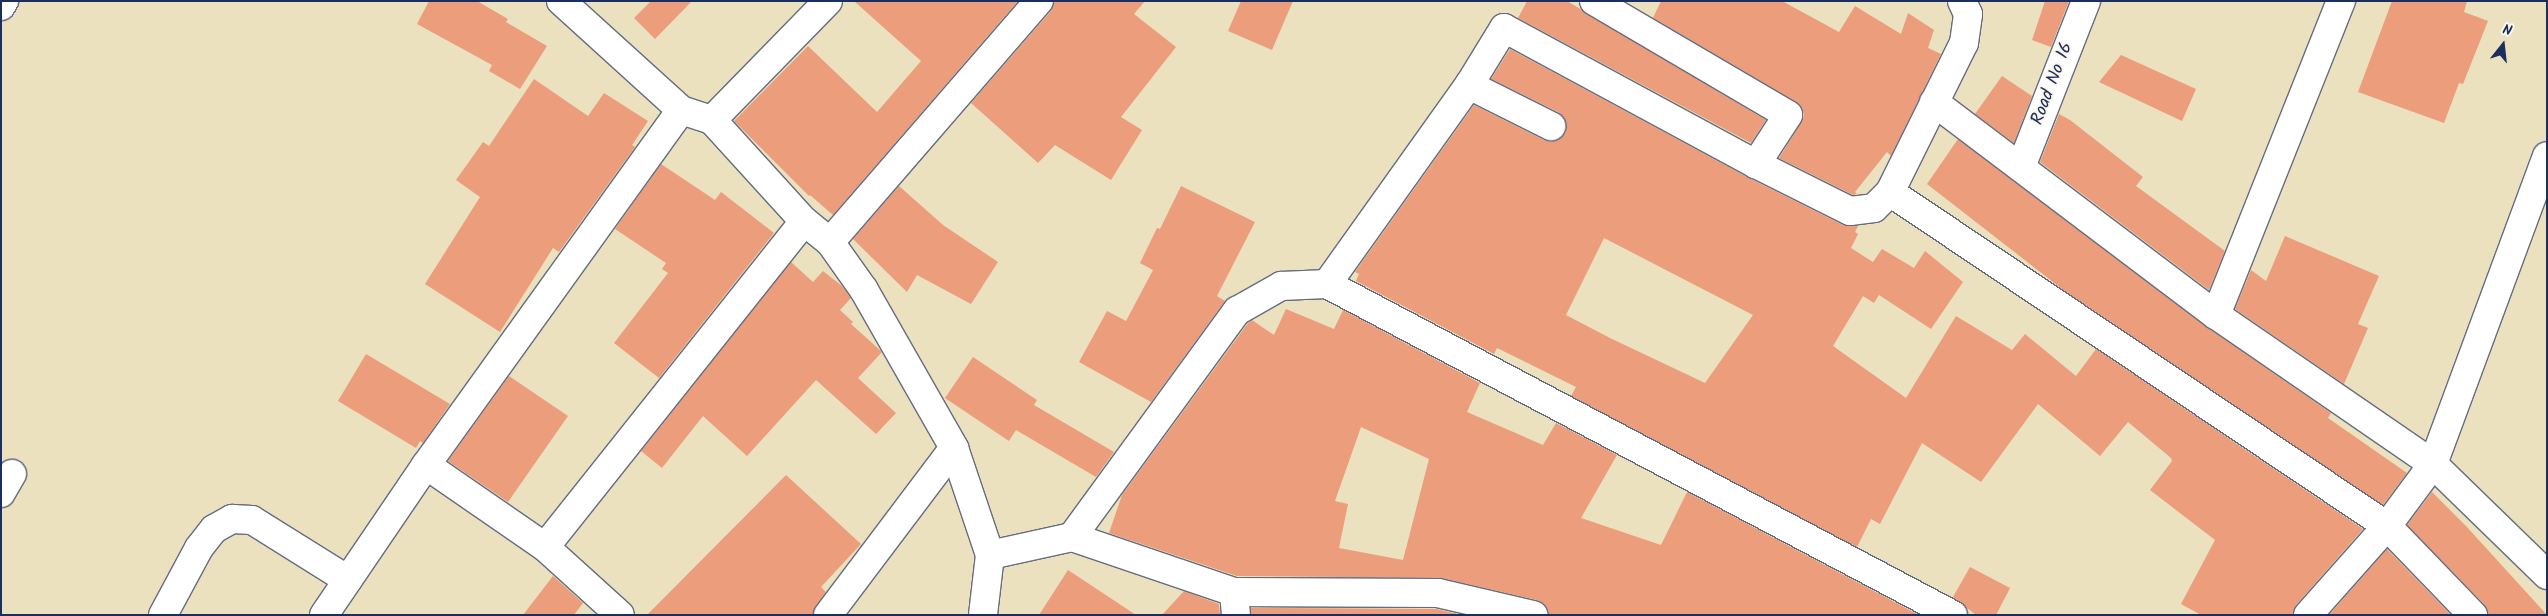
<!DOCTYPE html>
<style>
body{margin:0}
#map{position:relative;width:2548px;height:616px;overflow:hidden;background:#ebe1bf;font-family:Kalam,sans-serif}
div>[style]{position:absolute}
.building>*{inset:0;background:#eb9d7c}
.roads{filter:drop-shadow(1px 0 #646d80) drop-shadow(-1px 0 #646d80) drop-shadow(0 1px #646d80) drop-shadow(0 -1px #646d80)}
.minor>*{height:28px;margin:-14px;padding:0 14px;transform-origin:14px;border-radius:14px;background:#fff}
span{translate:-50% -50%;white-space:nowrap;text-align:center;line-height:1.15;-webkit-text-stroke:4px #fbf7ec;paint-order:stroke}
.street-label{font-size:18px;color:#1b2f5e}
.frame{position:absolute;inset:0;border:2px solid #1b2f5e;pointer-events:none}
.north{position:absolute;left:2478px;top:20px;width:50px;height:50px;-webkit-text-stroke:4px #fbf7ec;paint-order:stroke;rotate:16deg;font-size:14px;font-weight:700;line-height:20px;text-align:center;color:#1b2f5e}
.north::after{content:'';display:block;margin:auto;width:18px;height:22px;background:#1b2f5e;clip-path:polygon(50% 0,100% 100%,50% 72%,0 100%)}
</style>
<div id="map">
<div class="building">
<i style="clip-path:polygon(429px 1px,477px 1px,508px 19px,506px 22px,547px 46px,520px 89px,489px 71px,492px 65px,417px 24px)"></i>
<i style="clip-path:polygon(651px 1px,692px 1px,655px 39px,634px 18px)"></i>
<i style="clip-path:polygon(854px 1px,1018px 1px,833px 215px,810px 195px,809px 196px,734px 121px,808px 46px,877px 112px,921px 61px)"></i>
<i style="clip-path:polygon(1054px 1px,1145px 1px,1134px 14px,1176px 47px,1121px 117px,1142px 130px,1111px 180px,1055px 145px,1038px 163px,971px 103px,1051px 11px)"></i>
<i style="clip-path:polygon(1241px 1px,1293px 1px,1272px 50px,1228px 31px)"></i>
<i style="clip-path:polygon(1527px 1px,1567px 1px,1766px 120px,1751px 143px,1518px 18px)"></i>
<i style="clip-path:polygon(1661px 1px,1782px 1px,1839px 32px,1855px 6px,1901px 34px,1908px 13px,1934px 30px,1928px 48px,1941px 54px,1891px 156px,1887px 152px,1855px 192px,1857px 194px,1853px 195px,1779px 158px,1801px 123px,1804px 115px,1801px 107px,1796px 102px,1653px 18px)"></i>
<i style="clip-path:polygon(2045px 1px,2069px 1px,2051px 47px,2032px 40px)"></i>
<i style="clip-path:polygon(2392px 1px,2467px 1px,2464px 12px,2488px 21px,2463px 84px,2459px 83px,2444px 123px,2358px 92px)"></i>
<i style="clip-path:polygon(evenodd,1510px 49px,1749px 178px,1843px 225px,1858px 226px,1855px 232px,1858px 234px,1851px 248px,1873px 262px,1882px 249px,1914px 268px,1925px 251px,1963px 282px,1931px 329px,1879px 295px,1874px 303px,1863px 296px,1833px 346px,1906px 398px,1956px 316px,2012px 350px,2025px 334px,2076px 376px,2096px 349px,2363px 529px,2296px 605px,2293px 615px,2201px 615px,2181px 604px,2215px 540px,2150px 490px,2172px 461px,2171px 458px,2128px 422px,2100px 456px,2038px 404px,1981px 482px,1922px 443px,1880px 524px,1871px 519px,1857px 547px,1571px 396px,1576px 387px,1497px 348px,1494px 354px,1356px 281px,1359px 274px,1355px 272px,1474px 105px,1544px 140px,1551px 142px,1559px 139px,1565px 133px,1566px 125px,1564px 118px,1558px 112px,1491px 79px,1510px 49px,1604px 238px,1753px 315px,1705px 383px,1610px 338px,1566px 315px,1604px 238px)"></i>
<i style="clip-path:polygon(2121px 55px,2196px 89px,2182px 121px,2099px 82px)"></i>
<i style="clip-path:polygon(2002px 76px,2032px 96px,2014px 143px,1975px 114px)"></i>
<i style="clip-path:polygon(534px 79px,588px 116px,604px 93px,648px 121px,632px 145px,635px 147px,559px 252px,553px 248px,500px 332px,425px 284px,480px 197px,456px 180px,483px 142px,489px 146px)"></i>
<i style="clip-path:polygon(2059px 114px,2070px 120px,2143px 177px,2136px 186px,2225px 251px,2209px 290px,2040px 162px)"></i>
<i style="clip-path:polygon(1958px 139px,2207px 327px,2331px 413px,2328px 418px,2407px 473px,2383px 505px,2062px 289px,1927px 184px)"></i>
<i style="clip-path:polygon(661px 164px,715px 200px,721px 192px,774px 233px,659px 378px,614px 343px,668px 273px,662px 269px,666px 263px,615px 229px)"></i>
<i style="clip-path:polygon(899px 186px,943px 225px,998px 262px,971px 304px,917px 275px,907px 292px,853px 239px)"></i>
<i style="clip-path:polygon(1181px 186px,1255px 222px,1217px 296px,1225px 301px,1151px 402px,1079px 362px,1107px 311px,1126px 321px,1153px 270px,1140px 263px,1157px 228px,1160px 229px)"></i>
<i style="clip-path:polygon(2285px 236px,2379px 276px,2358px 324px,2368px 328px,2344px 384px,2235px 309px,2251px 270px,2266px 281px)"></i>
<i style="clip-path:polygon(791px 262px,813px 282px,823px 271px,842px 286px,851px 298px,840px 310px,853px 322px,851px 324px,882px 352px,858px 378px,896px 413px,876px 434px,816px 380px,747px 456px,703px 416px,662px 468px,641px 451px)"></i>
<i style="clip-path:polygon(evenodd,1286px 309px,1334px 329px,1343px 310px,1480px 383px,1467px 412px,1543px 445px,1556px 423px,1617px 455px,1581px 518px,1661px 545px,1687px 492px,1919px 615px,1548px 615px,1544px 604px,1537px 600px,1441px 578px,1237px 576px,1109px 533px,1122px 495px,1248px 323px,1252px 320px,1274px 335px,1286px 309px,1361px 427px,1429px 459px,1403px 560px,1339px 548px,1348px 504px,1335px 501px,1361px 427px)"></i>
<i style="clip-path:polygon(366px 354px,450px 404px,423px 443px,420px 441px,416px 448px,338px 401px)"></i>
<i style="clip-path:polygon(973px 357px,1037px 400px,1034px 405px,1114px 452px,1096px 477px,1016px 430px,1009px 441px,945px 398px)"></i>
<i style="clip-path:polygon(509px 376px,568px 416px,508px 502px,448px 461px)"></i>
<i style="clip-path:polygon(786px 475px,861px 544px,821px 587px,826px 592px,816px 606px,813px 615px,647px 615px)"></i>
<i style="clip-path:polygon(2432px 492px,2466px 526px,2547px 615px,2488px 615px,2484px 604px,2407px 525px)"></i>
<i style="clip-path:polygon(2387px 549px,2451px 615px,2329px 615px)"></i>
<i style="clip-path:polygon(1970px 567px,2010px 588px,1996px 615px,1976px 615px,1953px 597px)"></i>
<i style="clip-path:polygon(1068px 570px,1136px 615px,1039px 615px)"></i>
<i style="clip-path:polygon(553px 576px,583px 603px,574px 615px,523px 615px)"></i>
<i style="clip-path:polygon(1184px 591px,1219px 604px,1220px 615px,1162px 615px)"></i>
<i style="clip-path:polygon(1251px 608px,1436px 609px,1463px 615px,1251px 615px)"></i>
</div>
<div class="roads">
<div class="minor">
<i style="left:561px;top:1px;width:162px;rotate:42.2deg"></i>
<i style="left:681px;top:110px;width:33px;rotate:18deg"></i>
<i style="left:712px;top:120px;width:137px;rotate:47.7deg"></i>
<i style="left:804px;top:221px;width:33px;rotate:39deg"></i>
<i style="left:830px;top:242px;width:59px;rotate:54.7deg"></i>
<i style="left:864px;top:290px;width:182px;rotate:60.3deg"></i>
<i style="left:954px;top:448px;width:113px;rotate:71.4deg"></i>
<i style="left:990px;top:555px;width:60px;rotate:96.7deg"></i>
<i style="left:1594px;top:1px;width:225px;rotate:30.4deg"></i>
<i style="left:1788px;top:115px;width:59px;rotate:123.1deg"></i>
<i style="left:1px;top:6px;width:6px;rotate:-59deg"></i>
<i style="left:1469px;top:85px;width:92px;rotate:26.6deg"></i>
<i style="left:1934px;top:102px;width:353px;rotate:37.1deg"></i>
<i style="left:2216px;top:315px;width:263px;rotate:34.5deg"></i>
<i style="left:2433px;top:464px;width:159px;rotate:44.2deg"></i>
<i style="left:712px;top:120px;width:166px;rotate:-45.7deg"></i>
<i style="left:2021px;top:167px;width:178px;rotate:-68.6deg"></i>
<i style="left:1890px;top:192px;width:166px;rotate:-63.6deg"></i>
<i style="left:1964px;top:43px;width:29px;rotate:-82deg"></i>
<i style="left:1968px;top:14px;width:14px;rotate:-115deg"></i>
<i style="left:830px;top:242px;width:319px;rotate:-49.1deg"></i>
<i style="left:1327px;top:284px;width:708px;rotate:27.87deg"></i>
<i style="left:2216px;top:315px;width:338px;rotate:-68.3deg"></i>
<i style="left:426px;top:465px;width:145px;rotate:34.6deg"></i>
<i style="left:545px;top:547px;width:101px;rotate:42.2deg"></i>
<i style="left:1px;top:493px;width:22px;rotate:-60deg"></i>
<i style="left:1072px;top:537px;width:171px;rotate:18.8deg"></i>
<i style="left:1234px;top:592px;width:204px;rotate:0.3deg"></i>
<i style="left:1438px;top:593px;width:98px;rotate:13deg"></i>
<i style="left:545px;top:547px;width:416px;rotate:-51.5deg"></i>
<i style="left:990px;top:555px;width:84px;rotate:-12.4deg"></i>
<i style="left:1072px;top:537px;width:280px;rotate:-53.9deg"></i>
<i style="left:1237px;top:311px;width:51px;rotate:-29.6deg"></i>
<i style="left:1281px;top:286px;width:46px;rotate:-2.5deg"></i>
<i style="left:1327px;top:284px;width:244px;rotate:-54.5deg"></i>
<i style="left:1469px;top:85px;width:67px;rotate:-58.4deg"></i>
<i style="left:1504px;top:28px;width:286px;rotate:28.4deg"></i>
<i style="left:1756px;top:164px;width:105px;rotate:26.6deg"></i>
<i style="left:1850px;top:211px;width:24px;rotate:-7deg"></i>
<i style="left:1874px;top:208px;width:23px;rotate:-45deg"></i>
<i style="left:1890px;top:192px;width:599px;rotate:33.9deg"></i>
<i style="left:2387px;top:526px;width:124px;rotate:46deg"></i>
<i style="left:1234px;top:592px;width:23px;rotate:85deg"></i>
<i style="left:163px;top:615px;width:76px;rotate:-61.8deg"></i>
<i style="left:199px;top:548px;width:24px;rotate:-52deg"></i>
<i style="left:214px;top:529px;width:21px;rotate:-29deg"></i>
<i style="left:232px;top:519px;width:20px;rotate:3deg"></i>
<i style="left:252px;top:520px;width:113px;rotate:32deg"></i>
<i style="left:324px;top:615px;width:181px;rotate:-55.8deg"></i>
<i style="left:426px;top:465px;width:437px;rotate:-54.3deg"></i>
<i style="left:828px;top:615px;width:209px;rotate:-53deg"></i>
<i style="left:2308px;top:615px;width:119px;rotate:-48.4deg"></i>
<i style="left:2387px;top:526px;width:77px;rotate:-53.4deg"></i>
<i style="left:2433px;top:464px;width:328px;rotate:-69.7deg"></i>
</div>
</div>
<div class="street-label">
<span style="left:2053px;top:84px;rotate:-69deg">Road No 16</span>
</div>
<div class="frame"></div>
<div class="north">N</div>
</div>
